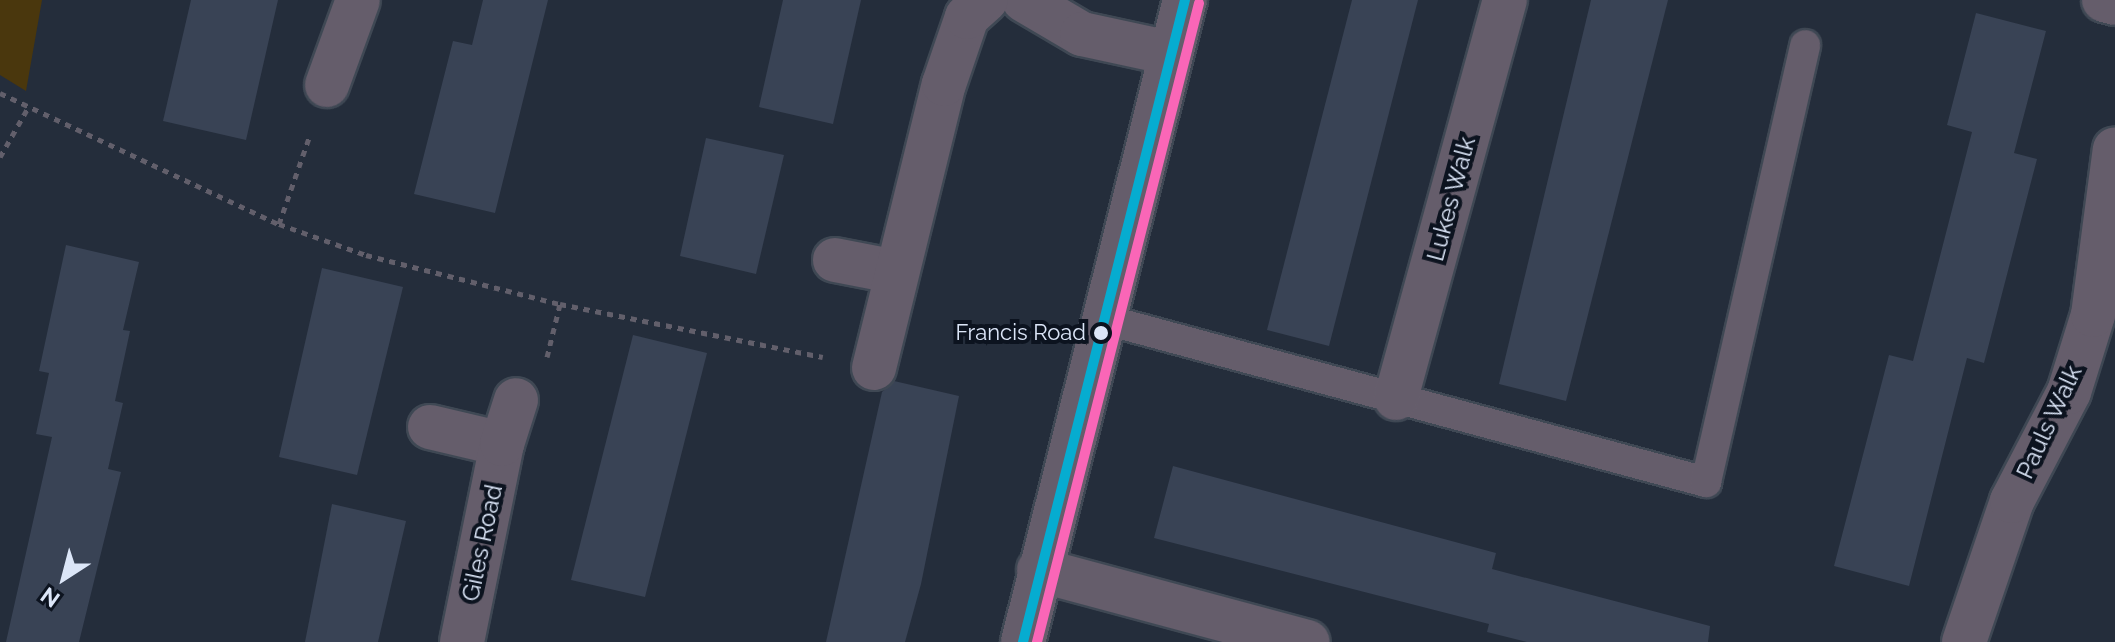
<!DOCTYPE html>
<style>
body{margin:0}
#map{position:relative;width:2115px;height:642px;overflow:hidden;background:#242d3b;font-family:Raleway,sans-serif}
div>[style]{position:absolute}
.green>*{inset:0;background:#4a370d}
.building>*{inset:0;background:#394355}
.path>*{height:5px;margin-top:-2.5px;transform-origin:0;background:repeating-linear-gradient(90deg,#625f6b 0 6px,transparent 0 12px)}
.roads{filter:drop-shadow(2px 0 #3f4854) drop-shadow(-2px 0 #3f4854) drop-shadow(0 2px #3f4854) drop-shadow(0 -2px #3f4854)}
.service>*{height:30px;margin:-15px;padding:0 15px;transform-origin:15px;border-radius:15px;background:#655d6b}
.pedestrian>*{height:44px;margin:-22px;padding:0 22px;transform-origin:22px;border-radius:22px;background:#655d6b}
.minor>*{height:44px;margin:-22px;padding:0 22px;transform-origin:22px;border-radius:22px;background:#655d6b}
.bus-1>*{height:10px;margin:-5px;padding:0 5px;transform-origin:5px;border-radius:5px;background:#06acd0}
.bus-2>*{height:10px;margin:-5px;padding:0 5px;transform-origin:5px;border-radius:5px;background:#fa66b7}
.dots>*{width:22px;height:22px;translate:-50% -50%;box-sizing:border-box;border:4px solid #0c131f;border-radius:50%}
span{translate:-50% -50%;white-space:nowrap;text-align:center;line-height:1.15;-webkit-text-stroke:8px #0c131f;paint-order:stroke}
.bus-label{font-size:22px;color:#dce6f8}
.right{translate:-100% -50%;text-align:right}
.street-label{font-size:24px;color:#dce6f8}
.north{position:absolute;left:24px;top:538px;width:80px;height:80px;-webkit-text-stroke:6px #0c131f;paint-order:stroke;rotate:216deg;font-size:22px;font-weight:700;line-height:32px;text-align:center;color:#dce6f8}
.north::after{content:'';display:block;margin:auto;width:28px;height:36px;background:#dce6f8;clip-path:polygon(50% 0,100% 100%,50% 72%,0 100%)}
</style>
<div id="map">
<div class="green">
<i style="clip-path:polygon(0 0,42px 0,26px 91px,0 75px)"></i>
</div>
<div class="building">
<i style="clip-path:polygon(191px 0,278px 0,246px 140px,163px 121px)"></i>
<i style="clip-path:polygon(483px 0,548px 0,495px 213px,414px 194px,453px 41px,472px 45px)"></i>
<i style="clip-path:polygon(783px 0,861px 0,833px 124px,759px 107px)"></i>
<i style="clip-path:polygon(1352px 0,1418px 0,1329px 346px,1267px 330px)"></i>
<i style="clip-path:polygon(1591px 0,1668px 0,1566px 401px,1499px 384px)"></i>
<i style="clip-path:polygon(1976px 13px,2046px 31px,2014px 153px,2037px 159px,1984px 363px,1967px 358px,1909px 586px,1834px 566px,1889px 355px,1913px 361px,1972px 132px,1947px 125px)"></i>
<i style="clip-path:polygon(706px 138px,784px 155px,756px 274px,680px 256px)"></i>
<i style="clip-path:polygon(66px 245px,139px 262px,123px 330px,130px 331px,115px 401px,123px 403px,108px 469px,121px 472px,79px 642px,6px 642px,52px 437px,36px 434px,49px 373px,39px 371px)"></i>
<i style="clip-path:polygon(322px 268px,403px 287px,357px 475px,279px 457px)"></i>
<i style="clip-path:polygon(633px 335px,707px 353px,645px 597px,571px 580px)"></i>
<i style="clip-path:polygon(894px 381px,959px 396px,921px 584px,905px 642px,826px 642px,882px 392px)"></i>
<i style="clip-path:polygon(1173px 466px,1496px 553px,1492px 569px,1710px 626px,1708px 642px,1527px 642px,1487px 632px,1489px 624px,1154px 538px)"></i>
<i style="clip-path:polygon(332px 504px,406px 521px,378px 642px,305px 642px)"></i>
</div>
<div class="path">
<i style="left:0;top:93px;width:308px;rotate:25.2deg"></i>
<i style="left:279px;top:224px;width:92px;rotate:19.6deg"></i>
<i style="left:366px;top:255px;width:200px;rotate:14.2deg"></i>
<i style="left:560px;top:304px;width:268px;rotate:11.4deg"></i>
<i style="left:0;top:157px;width:56px;rotate:-60.3deg"></i>
<i style="left:279px;top:224px;width:94px;rotate:-70.8deg"></i>
<i style="left:547px;top:357px;width:55px;rotate:-76.2deg"></i>
</div>
<div class="roads">
<div class="service">
<i style="left:1103px;top:319px;width:625px;rotate:15.13deg"></i>
<i style="left:1706px;top:482px;width:448px;rotate:-77.2deg"></i>
</div>
<div class="pedestrian">
<i style="left:2104px;top:0;width:11px;rotate:15deg"></i>
<i style="left:1396px;top:398px;width:413px;rotate:-74.7deg"></i>
<i style="left:1039px;top:570px;width:278px;rotate:15deg"></i>
<i style="left:1964px;top:642px;width:149px;rotate:-71.2deg"></i>
<i style="left:2012px;top:501px;width:123px;rotate:-62.4deg"></i>
<i style="left:2069px;top:392px;width:81px;rotate:-72.7deg"></i>
<i style="left:2093px;top:315px;width:167px;rotate:-82.5deg"></i>
</div>
<div class="minor">
<i style="left:1024px;top:0;width:67px;rotate:30.4deg"></i>
<i style="left:1082px;top:34px;width:90px;rotate:12.2deg"></i>
<i style="left:327px;top:85px;width:90px;rotate:-70deg"></i>
<i style="left:835px;top:260px;width:63px;rotate:11deg"></i>
<i style="left:874px;top:368px;width:292px;rotate:-76.2deg"></i>
<i style="left:944px;top:84px;width:71px;rotate:-71.1deg"></i>
<i style="left:967px;top:17px;width:25px;rotate:-42deg"></i>
<i style="left:430px;top:427px;width:74px;rotate:13.3deg"></i>
<i style="left:462px;top:642px;width:202px;rotate:-78.6deg"></i>
<i style="left:502px;top:444px;width:46px;rotate:-72.3deg"></i>
<i style="left:1023px;top:642px;width:662px;rotate:-75.84deg"></i>
</div>
</div>
<div class="bus-1">
<i style="left:1023px;top:642px;width:662px;rotate:-75.84deg"></i>
</div>
<div class="bus-2">
<i style="left:1037px;top:642px;width:659px;rotate:-75.77deg"></i>
</div>
<div class="dots">
<i style="left:1101px;top:333px;background:#dce6f8"></i>
</div>
<div class="bus-label">
<span class="right" style="left:1086px;top:333px">Francis Road</span>
</div>
<div class="street-label">
<span style="left:1451px;top:199px;rotate:-75deg">Lukes Walk</span>
<span style="left:2049px;top:422px;rotate:-65deg">Pauls Walk</span>
<span style="left:482px;top:543px;rotate:-78deg">Giles Road</span>
</div>
<div class="north">N</div>
</div>
